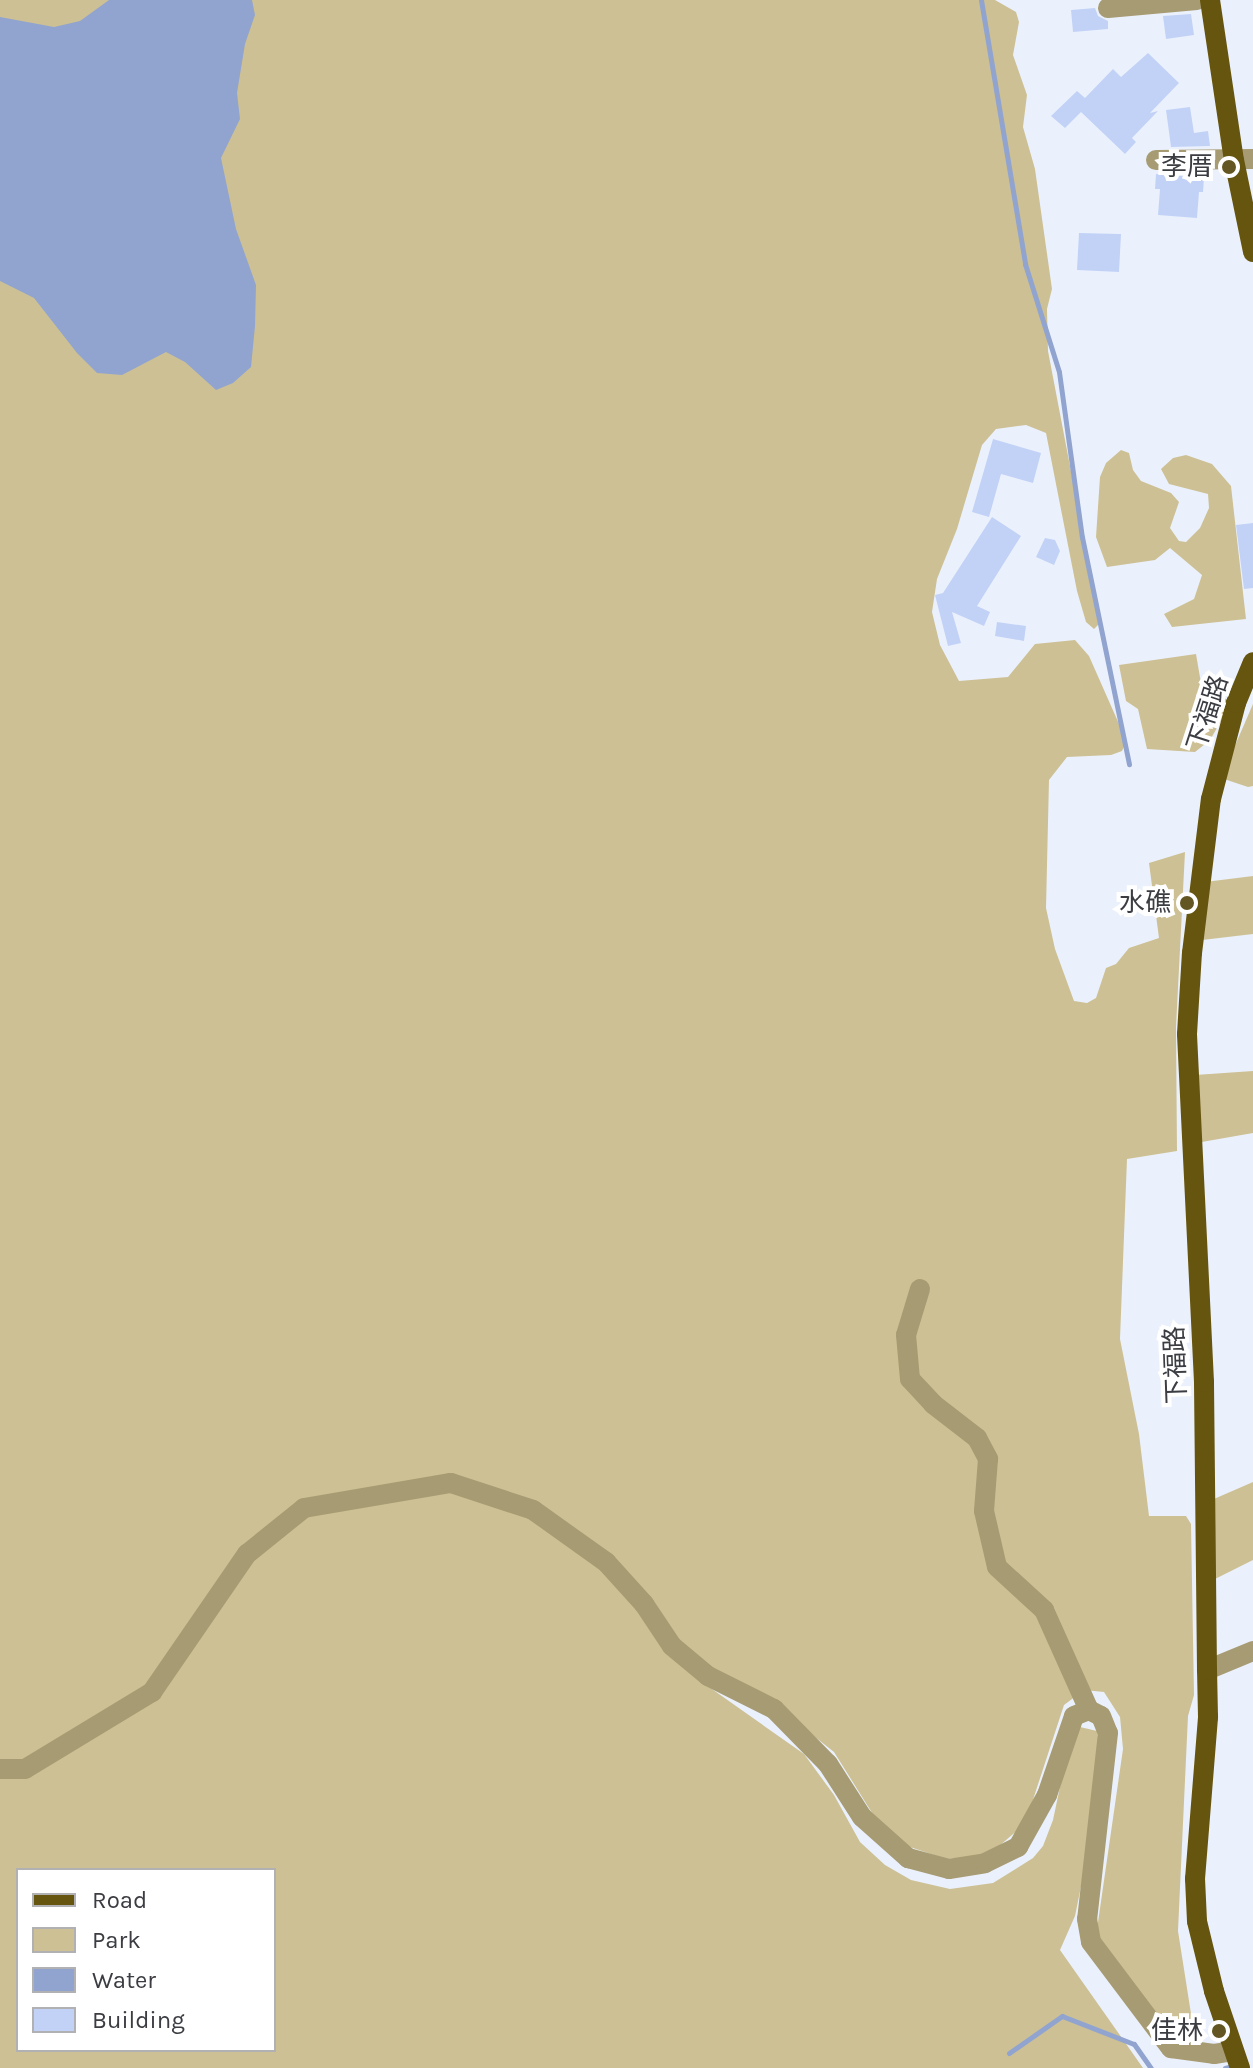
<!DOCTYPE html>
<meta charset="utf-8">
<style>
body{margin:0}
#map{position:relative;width:1253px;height:2068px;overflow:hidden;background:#ebf1fc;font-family:Karla,"Noto Sans TC",sans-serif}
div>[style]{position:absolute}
.green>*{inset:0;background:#cdc094}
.water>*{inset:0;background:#90a4cf}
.stream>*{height:5px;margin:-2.5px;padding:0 2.5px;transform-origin:2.5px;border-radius:2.5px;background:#90a4cf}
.building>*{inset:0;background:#c2d2f7}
.minor>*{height:20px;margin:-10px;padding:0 10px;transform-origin:10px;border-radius:10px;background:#a79b73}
.major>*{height:20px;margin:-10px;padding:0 10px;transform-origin:10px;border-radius:10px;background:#66550f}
.dots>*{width:22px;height:22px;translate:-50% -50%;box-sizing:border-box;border:4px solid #fff;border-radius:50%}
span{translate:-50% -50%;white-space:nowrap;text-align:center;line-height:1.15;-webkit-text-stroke:8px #fff;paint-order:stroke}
.poi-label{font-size:26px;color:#3b3d42}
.right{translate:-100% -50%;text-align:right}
.street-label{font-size:26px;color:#3b3d42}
.legend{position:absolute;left:16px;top:1868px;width:260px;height:184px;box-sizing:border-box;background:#fff;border:2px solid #b1b1b3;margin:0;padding:10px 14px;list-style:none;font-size:24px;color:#3b3d42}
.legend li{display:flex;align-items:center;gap:16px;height:40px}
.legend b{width:40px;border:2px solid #b1b1b3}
</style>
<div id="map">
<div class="green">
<i style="clip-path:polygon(evenodd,0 0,995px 0,1016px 12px,1019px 22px,1013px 55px,1027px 95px,1023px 127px,1035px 169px,1052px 289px,1047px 309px,1048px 351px,1100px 623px,1094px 629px,1086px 622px,1077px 591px,1046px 433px,1026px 425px,996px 429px,982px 445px,957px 529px,937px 579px,932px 612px,940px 645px,959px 681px,1008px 677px,1035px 644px,1075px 640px,1089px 656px,1123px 733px,1126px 742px,1122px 751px,1111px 755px,1067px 757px,1049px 780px,1046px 908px,1055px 949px,1074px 1001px,1087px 1003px,1096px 998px,1106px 968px,1116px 964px,1129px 948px,1159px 938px,1149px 863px,1185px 852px,1176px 1027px,1177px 1151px,1127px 1159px,1120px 1339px,1139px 1434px,1149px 1516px,1186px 1516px,1191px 1524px,1194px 1695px,1188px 1716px,1178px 1931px,1195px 2039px,1186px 2050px,1165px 2051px,1096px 1936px,1123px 1749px,1120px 1717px,1104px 1692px,1084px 1690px,1064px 1705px,1027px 1818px,1019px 1829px,998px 1847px,974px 1857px,946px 1859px,907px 1846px,874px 1816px,834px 1752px,781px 1710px,709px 1687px,804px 1754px,834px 1795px,860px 1842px,885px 1865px,911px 1880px,950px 1889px,993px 1883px,1033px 1858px,1043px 1846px,1053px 1820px,1071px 1735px,1080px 1727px,1097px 1731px,1104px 1773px,1075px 1916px,1060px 1950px,1143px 2068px,0 2068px,0 0,18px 1870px,274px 1870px,274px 2050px,18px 2050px,18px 1870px)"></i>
<i style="clip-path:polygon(1121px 450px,1129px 453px,1133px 470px,1141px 481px,1171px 493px,1179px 502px,1170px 528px,1179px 541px,1186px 542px,1200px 528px,1209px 508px,1208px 494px,1169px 484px,1161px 469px,1173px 458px,1186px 455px,1212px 464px,1231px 486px,1246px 619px,1172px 627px,1164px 614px,1194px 599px,1202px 575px,1170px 548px,1155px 560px,1107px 567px,1096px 537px,1100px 477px,1106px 463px)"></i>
<i style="clip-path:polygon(1196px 654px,1201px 683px,1229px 701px,1221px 721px,1210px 740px,1195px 752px,1147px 749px,1138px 709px,1126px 701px,1119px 665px)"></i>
<i style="clip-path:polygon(1253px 704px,1253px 786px,1248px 787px,1221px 778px)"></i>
<i style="clip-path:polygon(1253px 876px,1253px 934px,1202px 940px,1205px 882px)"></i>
<i style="clip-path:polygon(1253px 1071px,1253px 1133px,1196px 1143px,1195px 1075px)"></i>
<i style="clip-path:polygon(1253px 1482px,1253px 1560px,1211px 1581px,1207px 1502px)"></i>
</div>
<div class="water">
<i style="clip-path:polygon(109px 0,252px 0,255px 15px,245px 44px,237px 93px,240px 119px,221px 158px,236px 229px,256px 285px,255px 326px,251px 367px,233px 383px,216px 390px,185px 362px,166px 352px,122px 375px,97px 373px,77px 353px,34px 298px,0 281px,0 17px,54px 27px,80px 21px)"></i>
</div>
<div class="stream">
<i style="left:981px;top:0;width:268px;rotate:80.5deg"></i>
<i style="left:1025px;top:264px;width:113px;rotate:72.5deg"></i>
<i style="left:1059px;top:372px;width:167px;rotate:82.1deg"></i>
<i style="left:1082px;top:537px;width:232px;rotate:78.3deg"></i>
<i style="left:1009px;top:2053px;width:65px;rotate:-34.9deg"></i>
<i style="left:1062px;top:2016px;width:77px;rotate:21.3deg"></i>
<i style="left:1134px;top:2044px;width:29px;rotate:55deg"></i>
<i style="left:1225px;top:2068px;width:3px;rotate:-18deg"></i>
</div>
<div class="building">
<i style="clip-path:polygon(1095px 8px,1098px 16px,1108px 21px,1108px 29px,1073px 32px,1071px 10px)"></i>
<i style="clip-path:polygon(1191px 14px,1194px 35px,1166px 39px,1163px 16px)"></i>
<i style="clip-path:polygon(1148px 53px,1179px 83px,1150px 113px,1158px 111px,1132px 138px,1136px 142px,1125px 154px,1081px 112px,1065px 128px,1051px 116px,1077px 91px,1085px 98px,1113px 69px,1121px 77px)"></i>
<i style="clip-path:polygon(1190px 107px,1194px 133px,1208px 131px,1210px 146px,1171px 147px,1166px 110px)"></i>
<i style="clip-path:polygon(1156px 174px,1204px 178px,1203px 192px,1199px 192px,1197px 218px,1158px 215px,1160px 189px,1155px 189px)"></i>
<i style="clip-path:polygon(1079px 233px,1121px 234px,1119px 272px,1077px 270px)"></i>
<i style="clip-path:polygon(993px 439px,1041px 453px,1033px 483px,1001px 474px,989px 517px,972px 512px)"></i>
<i style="clip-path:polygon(992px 517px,1021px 536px,977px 606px,990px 612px,984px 626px,952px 612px,961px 643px,948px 646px,935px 595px,943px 593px)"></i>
<i style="clip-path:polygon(1253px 523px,1253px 588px,1244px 589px,1236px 525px)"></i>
<i style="clip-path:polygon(1045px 538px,1055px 540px,1060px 551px,1054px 565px,1036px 557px)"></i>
<i style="clip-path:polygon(997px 622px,1026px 626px,1024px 641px,995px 636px)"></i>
</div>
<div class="minor">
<i style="left:1108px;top:8px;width:89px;rotate:-5.1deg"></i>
<i style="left:1156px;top:160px;width:97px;rotate:-0.6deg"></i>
<i style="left:920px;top:1289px;width:48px;rotate:106.9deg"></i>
<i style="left:906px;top:1335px;width:44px;rotate:84.8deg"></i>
<i style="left:910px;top:1379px;width:34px;rotate:47deg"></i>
<i style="left:933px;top:1404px;width:56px;rotate:37.7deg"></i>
<i style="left:977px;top:1438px;width:24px;rotate:62deg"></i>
<i style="left:988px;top:1459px;width:52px;rotate:94.4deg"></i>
<i style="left:984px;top:1511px;width:57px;rotate:76.9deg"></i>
<i style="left:997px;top:1567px;width:64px;rotate:42.5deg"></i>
<i style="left:1044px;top:1610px;width:110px;rotate:65.8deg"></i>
<i style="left:1207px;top:1670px;width:50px;rotate:-22.4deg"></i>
<i style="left:0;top:1769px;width:25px"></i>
<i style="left:25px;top:1769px;width:149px;rotate:-31.2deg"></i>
<i style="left:152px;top:1692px;width:168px;rotate:-55.5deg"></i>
<i style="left:247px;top:1554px;width:73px;rotate:-38.9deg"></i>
<i style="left:304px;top:1508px;width:149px;rotate:-9.7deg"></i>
<i style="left:451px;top:1483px;width:86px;rotate:18.2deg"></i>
<i style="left:533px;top:1510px;width:90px;rotate:35.5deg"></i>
<i style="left:606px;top:1562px;width:57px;rotate:47.9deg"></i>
<i style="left:644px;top:1604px;width:50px;rotate:56.3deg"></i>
<i style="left:672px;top:1646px;width:47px;rotate:39.8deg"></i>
<i style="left:708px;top:1676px;width:74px;rotate:26.6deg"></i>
<i style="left:774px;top:1709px;width:77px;rotate:45.5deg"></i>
<i style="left:828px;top:1764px;width:63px;rotate:57.3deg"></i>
<i style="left:862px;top:1817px;width:62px;rotate:41.7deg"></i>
<i style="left:908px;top:1858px;width:42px;rotate:15deg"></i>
<i style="left:949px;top:1869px;width:36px;rotate:-9deg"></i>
<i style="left:985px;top:1863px;width:37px;rotate:-26deg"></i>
<i style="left:1018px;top:1847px;width:60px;rotate:-60.9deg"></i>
<i style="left:1047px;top:1795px;width:83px;rotate:-71.1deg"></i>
<i style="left:1074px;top:1716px;width:16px;rotate:-22deg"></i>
<i style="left:1089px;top:1710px;width:13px;rotate:27deg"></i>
<i style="left:1101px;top:1716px;width:18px;rotate:68deg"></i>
<i style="left:1108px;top:1733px;width:187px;rotate:96.4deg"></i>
<i style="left:1087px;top:1919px;width:23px;rotate:80deg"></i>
<i style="left:1091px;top:1942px;width:133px;rotate:53deg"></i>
<i style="left:1171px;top:2048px;width:43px;rotate:7.9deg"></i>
<i style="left:1214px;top:2054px;width:19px;rotate:-9deg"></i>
</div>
<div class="major">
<i style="left:1210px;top:0;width:162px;rotate:81.5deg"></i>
<i style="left:1234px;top:160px;width:94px;rotate:78.3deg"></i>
<i style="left:1240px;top:2068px;width:81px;rotate:-108.7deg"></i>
<i style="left:1214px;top:1991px;width:72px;rotate:-103.7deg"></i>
<i style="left:1197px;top:1921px;width:42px;rotate:-92.7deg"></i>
<i style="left:1195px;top:1879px;width:163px;rotate:-85.4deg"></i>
<i style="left:1208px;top:1717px;width:47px;rotate:-91.2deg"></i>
<i style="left:1207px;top:1670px;width:288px;rotate:-90.6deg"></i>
<i style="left:1204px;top:1382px;width:348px;rotate:-92.8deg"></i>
<i style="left:1187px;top:1034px;width:81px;rotate:-86.5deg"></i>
<i style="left:1192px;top:953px;width:155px;rotate:-83deg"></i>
<i style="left:1211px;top:799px;width:99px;rotate:-75.4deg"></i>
<i style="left:1236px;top:703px;width:44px;rotate:-67.5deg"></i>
</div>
<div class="dots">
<i style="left:1229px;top:167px;background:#635622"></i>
<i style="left:1187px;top:903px;background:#635622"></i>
<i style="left:1219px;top:2031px;background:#635622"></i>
</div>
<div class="poi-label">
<span class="right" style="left:1213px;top:167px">李厝</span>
<span class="right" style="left:1171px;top:903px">水礁</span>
<span class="right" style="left:1203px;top:2031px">佳林</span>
</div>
<div class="street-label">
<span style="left:1208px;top:713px;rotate:-72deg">下福路</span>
<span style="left:1176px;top:1365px;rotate:-92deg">下福路</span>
</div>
<ul class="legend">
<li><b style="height:10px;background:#66550f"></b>Road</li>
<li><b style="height:22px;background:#cdc094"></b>Park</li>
<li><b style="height:22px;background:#90a4cf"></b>Water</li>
<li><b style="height:22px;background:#c2d2f7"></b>Building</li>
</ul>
</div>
